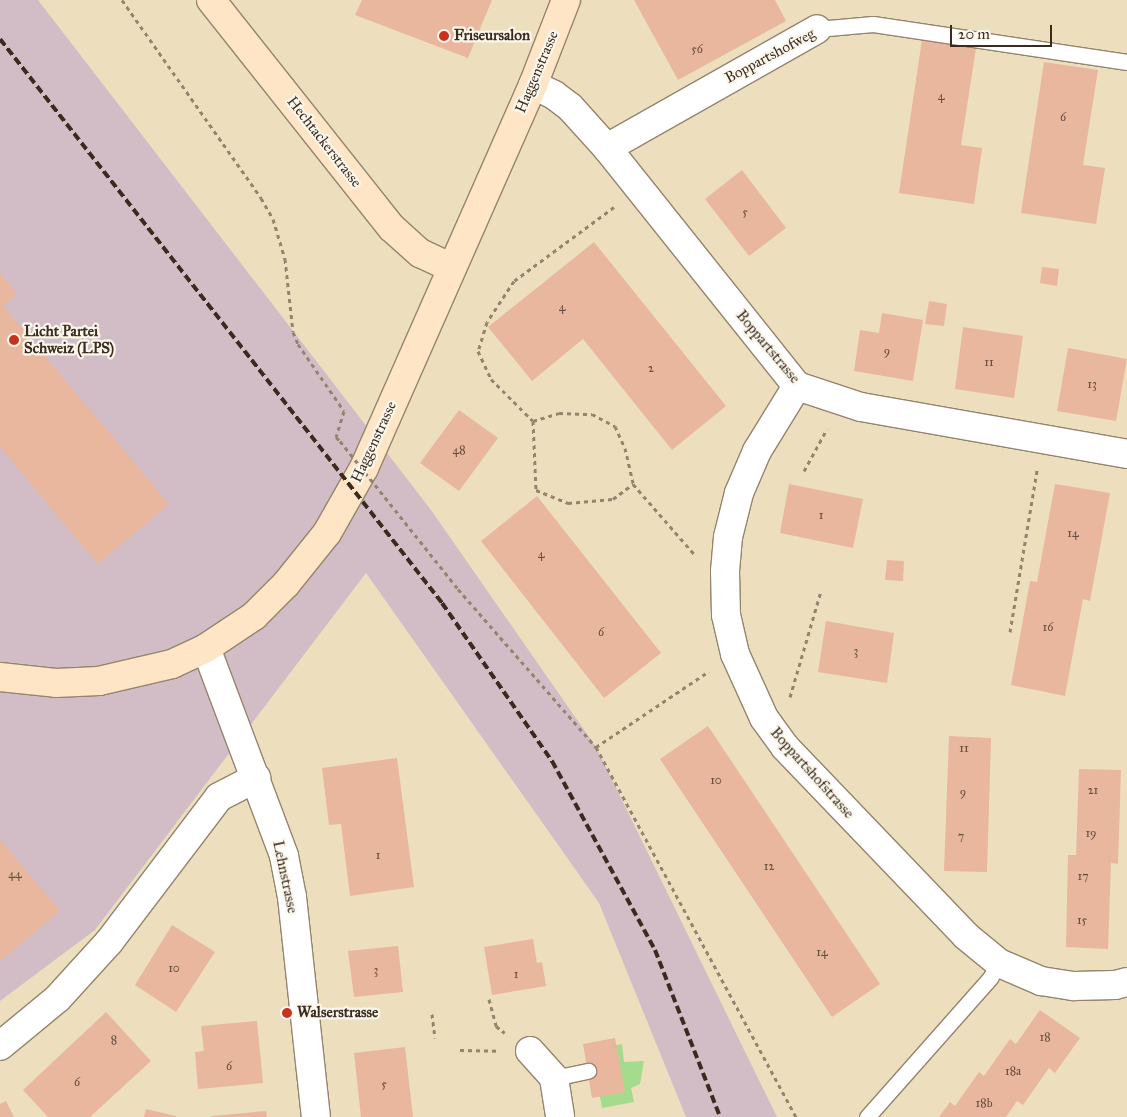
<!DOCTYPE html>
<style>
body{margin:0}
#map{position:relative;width:1127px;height:1117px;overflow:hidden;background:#eddfbe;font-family:"IM FELL Great Primer",serif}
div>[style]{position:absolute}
.industrial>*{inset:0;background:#d2bdc7}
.green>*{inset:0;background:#a5db8c}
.building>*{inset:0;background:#e8b79d}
.path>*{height:3px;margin-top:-1.5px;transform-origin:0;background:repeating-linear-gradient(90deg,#94846e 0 4px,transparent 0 8px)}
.roads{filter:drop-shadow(1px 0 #94846e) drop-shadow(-1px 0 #94846e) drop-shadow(0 1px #94846e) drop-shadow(0 -1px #94846e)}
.lane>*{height:15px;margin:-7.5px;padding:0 7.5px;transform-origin:7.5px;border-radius:7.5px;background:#fff}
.street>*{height:28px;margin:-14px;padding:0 14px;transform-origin:14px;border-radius:14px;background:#fff}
.secondary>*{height:28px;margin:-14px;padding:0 14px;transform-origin:14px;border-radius:14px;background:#fee5c5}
.rail>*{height:4px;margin-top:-2px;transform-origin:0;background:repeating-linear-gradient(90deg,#3b2a1e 0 8px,transparent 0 12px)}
.path-bridge>*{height:3px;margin-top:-1.5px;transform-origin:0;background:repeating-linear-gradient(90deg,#94846e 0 4px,transparent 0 8px)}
.dots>*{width:14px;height:14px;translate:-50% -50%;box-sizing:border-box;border:2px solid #fbf7ec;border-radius:50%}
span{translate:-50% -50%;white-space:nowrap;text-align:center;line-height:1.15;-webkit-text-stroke:4.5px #fbf7ec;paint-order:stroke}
.number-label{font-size:12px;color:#664d3e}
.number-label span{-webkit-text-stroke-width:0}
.poi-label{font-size:15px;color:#3b2a1e;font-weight:700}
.left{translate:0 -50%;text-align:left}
.street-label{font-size:15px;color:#3b2a1e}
.scale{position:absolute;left:950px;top:25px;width:102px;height:22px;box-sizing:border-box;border:2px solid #3b2a1e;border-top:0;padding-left:6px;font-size:15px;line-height:18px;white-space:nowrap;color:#3b2a1e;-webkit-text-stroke:4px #fbf7ec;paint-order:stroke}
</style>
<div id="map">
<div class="industrial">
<i style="clip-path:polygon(0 0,38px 0,431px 510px,596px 747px,777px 1117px,686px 1117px,599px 903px,366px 573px,95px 930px,0 1001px)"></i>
</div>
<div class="green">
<i style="clip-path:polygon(622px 1044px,624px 1062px,644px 1061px,640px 1084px,631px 1088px,634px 1102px,602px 1108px,592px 1050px)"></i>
</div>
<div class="building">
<i style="clip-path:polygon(362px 0,492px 0,468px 58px,355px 15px)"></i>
<i style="clip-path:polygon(634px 0,775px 0,786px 21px,678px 80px)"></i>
<i style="clip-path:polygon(922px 40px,976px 48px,961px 145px,982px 148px,974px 204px,899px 193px)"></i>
<i style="clip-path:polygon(1044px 62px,1098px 70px,1083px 165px,1105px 168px,1096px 224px,1021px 213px)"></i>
<i style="clip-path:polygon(742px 170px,786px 228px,749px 256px,705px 199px)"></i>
<i style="clip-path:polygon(594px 242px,726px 406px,672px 450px,583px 339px,532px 381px,488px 327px)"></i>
<i style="clip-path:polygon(1042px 267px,1059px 269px,1057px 286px,1040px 283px)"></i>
<i style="clip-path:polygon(0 273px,17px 294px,3px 306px,169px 504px,98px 564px,0 447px)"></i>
<i style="clip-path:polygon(929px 301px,947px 304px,944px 326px,925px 324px)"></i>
<i style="clip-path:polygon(882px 313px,923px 320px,913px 381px,854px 371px,860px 330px,879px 333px)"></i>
<i style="clip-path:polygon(963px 327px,1023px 336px,1014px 398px,955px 389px)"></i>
<i style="clip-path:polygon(1068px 348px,1127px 359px,1116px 421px,1057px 411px)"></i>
<i style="clip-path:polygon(459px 410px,498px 438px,459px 491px,420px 463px)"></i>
<i style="clip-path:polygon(789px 484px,863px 499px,853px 548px,780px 533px)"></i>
<i style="clip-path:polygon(1055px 484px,1110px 493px,1090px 601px,1083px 599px,1065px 696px,1011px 685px,1030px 581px,1037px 582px)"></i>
<i style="clip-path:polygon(537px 496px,661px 653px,604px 698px,481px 541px)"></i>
<i style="clip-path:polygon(887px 560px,904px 561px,903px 581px,885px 580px)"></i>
<i style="clip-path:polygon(826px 621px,894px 633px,887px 683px,818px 672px)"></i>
<i style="clip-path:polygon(708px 726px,880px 984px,832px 1017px,660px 759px)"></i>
<i style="clip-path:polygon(949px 736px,991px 738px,987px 872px,944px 871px)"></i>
<i style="clip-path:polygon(397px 758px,414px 887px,350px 896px,341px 824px,329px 825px,322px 768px)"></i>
<i style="clip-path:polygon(1079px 769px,1121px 770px,1118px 864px,1111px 863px,1108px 949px,1066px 947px,1068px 855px,1076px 855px)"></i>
<i style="clip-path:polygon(0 839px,60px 911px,0 961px)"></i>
<i style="clip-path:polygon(172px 925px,215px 952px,176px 1012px,135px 985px)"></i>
<i style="clip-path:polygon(533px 939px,537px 963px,542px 962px,546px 986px,492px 995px,484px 947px)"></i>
<i style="clip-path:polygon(398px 946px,403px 992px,354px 997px,348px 951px)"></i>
<i style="clip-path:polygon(1040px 1010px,1080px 1038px,1055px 1073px,1049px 1068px,1023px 1105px,1017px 1101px,1006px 1117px,939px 1117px,950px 1102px,955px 1106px,979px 1072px,984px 1076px,1010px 1039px,1016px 1044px)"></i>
<i style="clip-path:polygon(106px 1012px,151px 1061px,90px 1117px,48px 1117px,23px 1090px)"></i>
<i style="clip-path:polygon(257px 1021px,263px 1083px,198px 1089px,195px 1052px,204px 1051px,201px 1026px)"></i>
<i style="clip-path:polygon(615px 1038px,625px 1092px,592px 1098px,583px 1044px)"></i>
<i style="clip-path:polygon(405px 1047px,413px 1117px,361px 1117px,354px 1053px)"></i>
<i style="clip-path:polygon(6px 1101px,14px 1117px,0 1117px,0 1104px)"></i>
<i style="clip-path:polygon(146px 1109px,176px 1116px,176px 1117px,144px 1117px)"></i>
<i style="clip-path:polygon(266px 1111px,267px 1117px,211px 1117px,211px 1116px)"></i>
</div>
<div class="path">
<i style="left:122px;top:0;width:242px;rotate:54.9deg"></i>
<i style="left:261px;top:198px;width:24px;rotate:60deg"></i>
<i style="left:273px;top:219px;width:42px;rotate:73.3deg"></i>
<i style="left:285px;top:259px;width:73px;rotate:83.7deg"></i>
<i style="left:293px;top:332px;width:13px;rotate:67deg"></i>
<i style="left:298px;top:344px;width:81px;rotate:55.5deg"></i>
<i style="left:344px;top:411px;width:27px;rotate:107deg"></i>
<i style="left:336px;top:437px;width:6px;rotate:45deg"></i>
<i style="left:614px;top:207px;width:124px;rotate:143.5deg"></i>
<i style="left:514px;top:281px;width:49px;rotate:123.4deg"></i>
<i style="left:487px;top:322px;width:30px;rotate:107deg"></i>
<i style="left:478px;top:351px;width:31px;rotate:65deg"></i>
<i style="left:491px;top:379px;width:59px;rotate:45deg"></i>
<i style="left:533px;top:421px;width:69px;rotate:87.5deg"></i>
<i style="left:536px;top:490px;width:35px;rotate:22deg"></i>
<i style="left:568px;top:503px;width:45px;rotate:-5.1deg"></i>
<i style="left:613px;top:499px;width:25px;rotate:-37deg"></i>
<i style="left:633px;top:484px;width:94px;rotate:48.9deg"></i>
<i style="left:533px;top:421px;width:27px;rotate:-17deg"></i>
<i style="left:559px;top:413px;width:33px;rotate:2deg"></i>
<i style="left:592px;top:414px;width:26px;rotate:28deg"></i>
<i style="left:615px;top:426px;width:24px;rotate:66deg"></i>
<i style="left:625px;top:448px;width:37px;rotate:77deg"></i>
<i style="left:804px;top:471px;width:48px;rotate:-61.3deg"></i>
<i style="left:458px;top:589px;width:210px;rotate:48.9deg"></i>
<i style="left:596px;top:747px;width:421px;rotate:61.6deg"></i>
<i style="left:1010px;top:632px;width:164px;rotate:-80.5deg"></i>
<i style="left:790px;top:697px;width:110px;rotate:-73.7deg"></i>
<i style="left:596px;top:747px;width:136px;rotate:-33.9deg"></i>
<i style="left:489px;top:999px;width:28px;rotate:75deg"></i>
<i style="left:496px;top:1026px;width:11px;rotate:38deg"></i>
<i style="left:432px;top:1014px;width:24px;rotate:83deg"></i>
<i style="left:460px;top:1050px;width:39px;rotate:1deg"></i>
</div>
<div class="roads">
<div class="lane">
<i style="left:817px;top:29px;width:56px;rotate:-5.1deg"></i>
<i style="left:873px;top:24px;width:257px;rotate:8.5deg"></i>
<i style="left:554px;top:1078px;width:35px;rotate:-12deg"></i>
<i style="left:867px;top:1117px;width:186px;rotate:-48.5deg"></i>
<i style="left:990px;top:978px;width:17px;rotate:-59deg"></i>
</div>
<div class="street">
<i style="left:533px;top:85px;width:23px;rotate:25deg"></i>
<i style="left:554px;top:95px;width:20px;rotate:37deg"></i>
<i style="left:570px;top:107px;width:55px;rotate:47.9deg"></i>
<i style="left:607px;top:148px;width:305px;rotate:51.4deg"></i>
<i style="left:797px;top:386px;width:67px;rotate:18.2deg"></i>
<i style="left:861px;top:407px;width:270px;rotate:10deg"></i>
<i style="left:607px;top:148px;width:241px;rotate:-29.5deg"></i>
<i style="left:797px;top:386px;width:76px;rotate:121.6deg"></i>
<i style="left:757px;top:451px;width:46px;rotate:113.2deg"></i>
<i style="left:739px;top:493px;width:45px;rotate:104deg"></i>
<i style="left:728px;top:537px;width:34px;rotate:95deg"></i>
<i style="left:725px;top:571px;width:44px;rotate:88.7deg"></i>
<i style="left:726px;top:615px;width:40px;rotate:77deg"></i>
<i style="left:735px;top:654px;width:70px;rotate:65.6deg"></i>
<i style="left:764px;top:718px;width:36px;rotate:54deg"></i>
<i style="left:785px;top:747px;width:262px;rotate:46.2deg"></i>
<i style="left:966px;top:936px;width:43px;rotate:39.3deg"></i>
<i style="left:999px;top:963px;width:46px;rotate:23.2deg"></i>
<i style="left:1041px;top:981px;width:33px;rotate:9deg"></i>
<i style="left:1074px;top:986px;width:41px;rotate:-1.4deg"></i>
<i style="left:1115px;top:985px;width:12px;rotate:-14deg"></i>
<i style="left:206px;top:648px;width:222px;rotate:69.4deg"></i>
<i style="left:284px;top:856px;width:42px;rotate:79deg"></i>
<i style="left:292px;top:897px;width:221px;rotate:83.8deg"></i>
<i style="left:0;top:1046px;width:75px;rotate:-39.6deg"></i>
<i style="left:58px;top:998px;width:76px;rotate:-47.7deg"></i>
<i style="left:109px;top:942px;width:182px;rotate:-52.8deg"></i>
<i style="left:219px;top:797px;width:42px;rotate:-27.2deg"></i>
<i style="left:530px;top:1051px;width:36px;rotate:48deg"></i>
<i style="left:554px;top:1078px;width:39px;rotate:81deg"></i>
</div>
<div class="secondary">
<i style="left:211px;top:0;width:291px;rotate:51.6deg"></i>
<i style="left:392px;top:228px;width:38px;rotate:42deg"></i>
<i style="left:420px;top:253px;width:33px;rotate:25deg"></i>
<i style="left:0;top:677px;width:56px;rotate:6.1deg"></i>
<i style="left:56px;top:683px;width:43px;rotate:-2.7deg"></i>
<i style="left:99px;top:681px;width:75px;rotate:-13.1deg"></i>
<i style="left:172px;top:664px;width:38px;rotate:-25deg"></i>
<i style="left:206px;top:648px;width:58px;rotate:-33.7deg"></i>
<i style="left:254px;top:616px;width:45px;rotate:-45deg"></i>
<i style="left:286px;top:584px;width:65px;rotate:-51.2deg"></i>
<i style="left:327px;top:533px;width:75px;rotate:-60.4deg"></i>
<i style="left:364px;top:468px;width:419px;rotate:-66.2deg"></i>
<i style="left:533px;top:85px;width:91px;rotate:-68.8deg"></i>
</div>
</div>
<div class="rail">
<i style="left:0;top:39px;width:717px;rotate:51.91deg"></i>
<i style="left:442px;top:603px;width:193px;rotate:55.2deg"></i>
<i style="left:552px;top:761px;width:215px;rotate:61.4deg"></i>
<i style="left:655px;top:950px;width:179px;rotate:68.7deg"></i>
</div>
<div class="path-bridge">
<i style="left:340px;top:441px;width:189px;rotate:51.4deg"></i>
</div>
<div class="dots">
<i style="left:444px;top:36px;background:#c8321e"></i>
<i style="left:14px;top:340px;background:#c8321e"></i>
<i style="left:287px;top:1013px;background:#c8321e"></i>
</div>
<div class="number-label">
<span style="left:697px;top:50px">56</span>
<span style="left:941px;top:97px">4</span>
<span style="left:1063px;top:118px">6</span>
<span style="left:745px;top:213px">5</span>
<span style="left:562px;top:308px">4</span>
<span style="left:887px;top:352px">9</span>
<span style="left:989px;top:363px">11</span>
<span style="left:651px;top:369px">2</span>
<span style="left:1092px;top:385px">13</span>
<span style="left:459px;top:451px">48</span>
<span style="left:821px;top:516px">1</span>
<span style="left:1073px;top:534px">14</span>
<span style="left:541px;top:555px">4</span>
<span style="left:1048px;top:628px">16</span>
<span style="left:601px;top:633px">6</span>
<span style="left:856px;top:652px">3</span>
<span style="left:964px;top:749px">11</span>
<span style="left:716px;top:781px">10</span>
<span style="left:1093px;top:791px">21</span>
<span style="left:963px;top:793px">9</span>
<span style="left:1091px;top:834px">19</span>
<span style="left:961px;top:837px">7</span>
<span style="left:378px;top:856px">1</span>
<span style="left:769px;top:867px">12</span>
<span style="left:15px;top:875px">44</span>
<span style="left:1083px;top:877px">17</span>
<span style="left:1082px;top:921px">15</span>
<span style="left:822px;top:953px">14</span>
<span style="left:174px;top:969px">10</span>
<span style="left:376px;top:971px">3</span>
<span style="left:516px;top:975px">1</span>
<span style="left:1045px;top:1038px">18</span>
<span style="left:114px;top:1041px">8</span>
<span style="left:229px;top:1067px">6</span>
<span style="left:1013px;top:1072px">18a</span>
<span style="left:77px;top:1083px">6</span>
<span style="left:384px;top:1085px">5</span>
<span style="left:984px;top:1104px">18b</span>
</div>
<div class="poi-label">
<span class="left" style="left:454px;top:36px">Friseursalon</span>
<span class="left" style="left:24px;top:340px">Licht Partei<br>Schweiz (LPS)</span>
<span class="left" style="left:297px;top:1013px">Walserstrasse</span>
</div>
<div class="street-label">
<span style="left:770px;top:56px;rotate:-28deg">Boppartshofweg</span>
<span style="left:537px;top:72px;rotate:-67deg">Haggenstrasse</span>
<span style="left:324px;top:142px;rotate:52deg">Hechtackerstrasse</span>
<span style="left:768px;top:347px;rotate:50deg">Boppartstrasse</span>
<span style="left:374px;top:442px;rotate:-65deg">Haggenstrasse</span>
<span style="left:812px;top:773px;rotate:48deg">Boppartshofstrasse</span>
<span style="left:285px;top:877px;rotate:78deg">Lehnstrasse</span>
</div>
<div class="scale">20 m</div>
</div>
